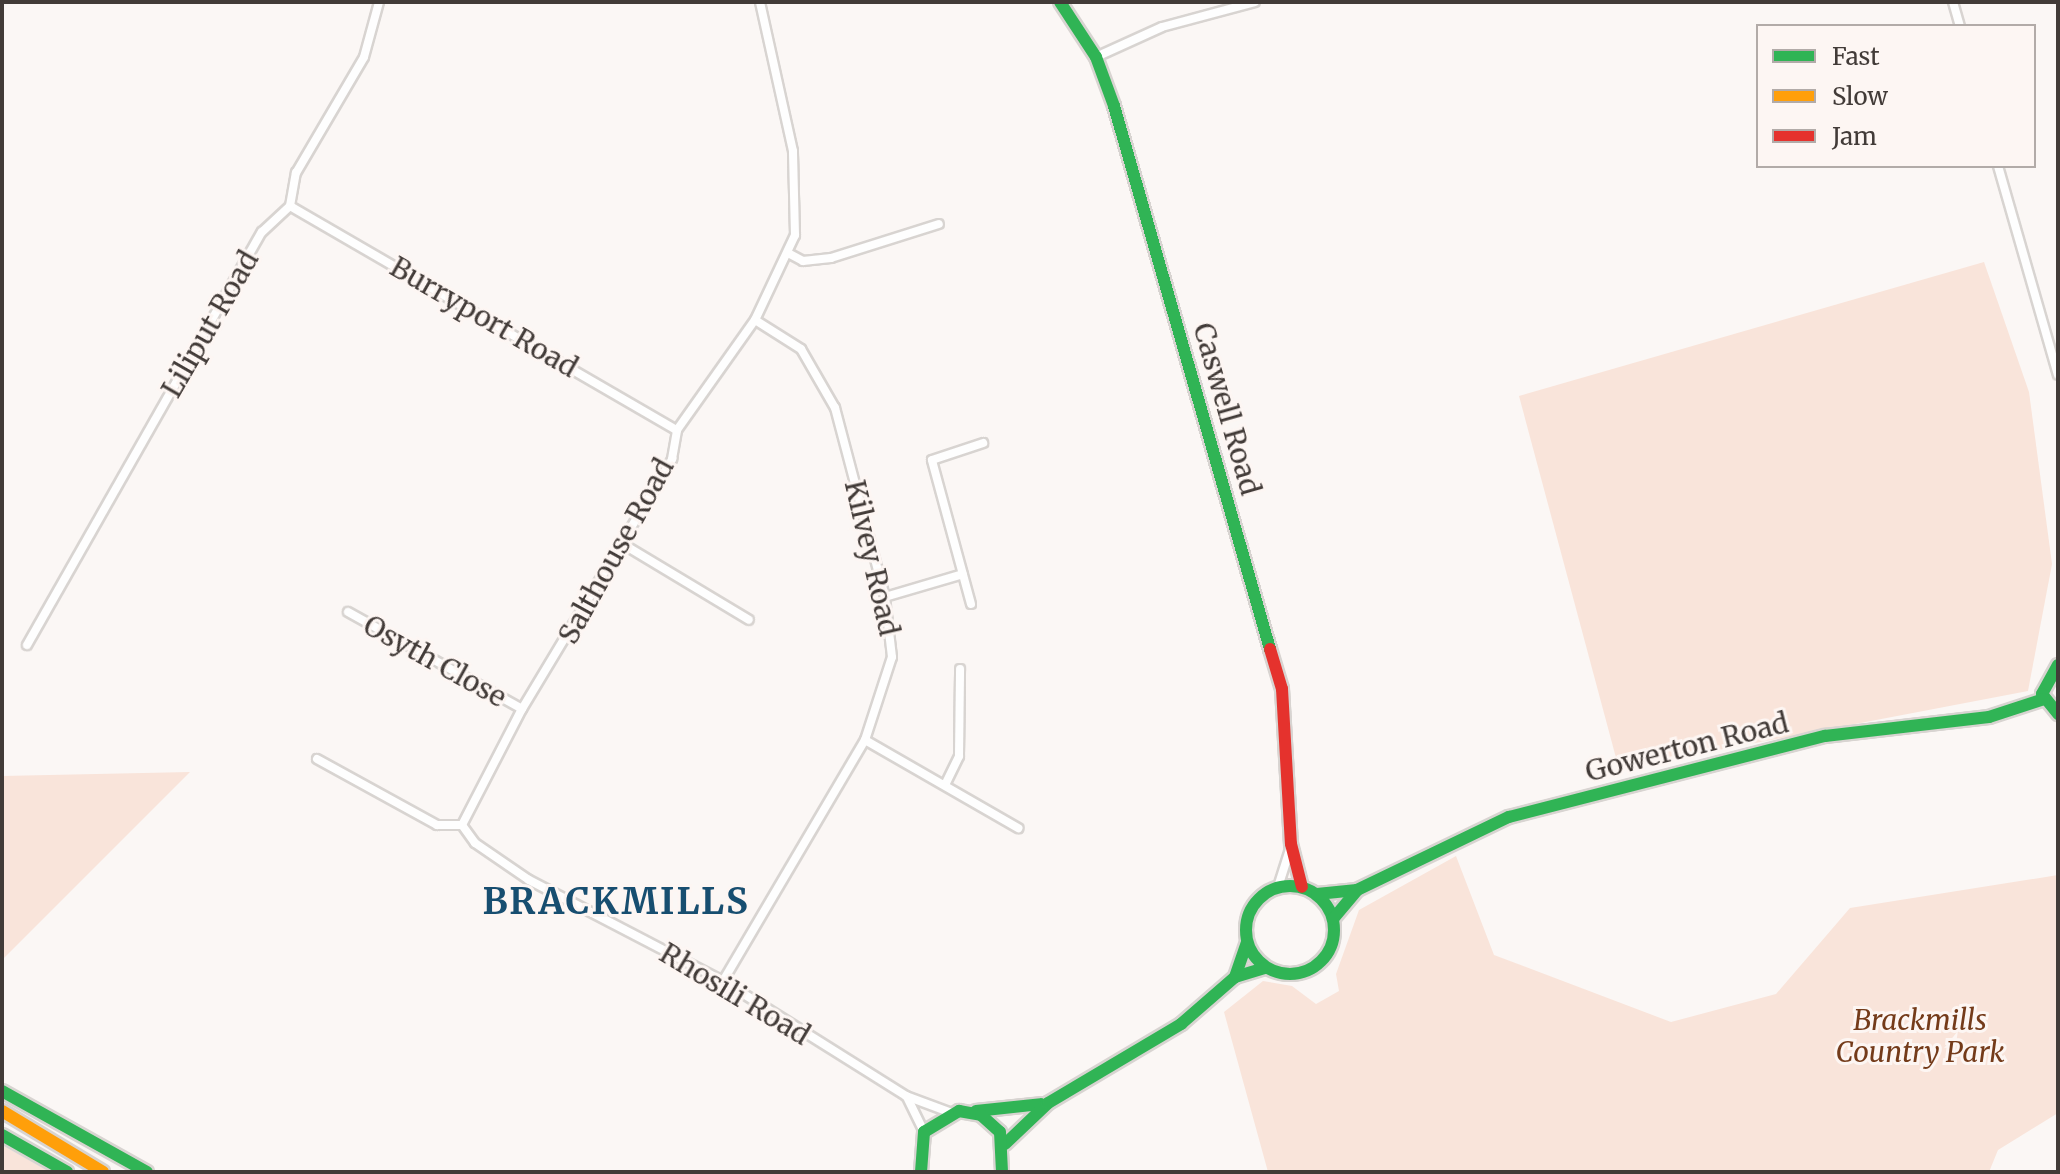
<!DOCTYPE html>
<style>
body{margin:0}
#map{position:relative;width:2060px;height:1174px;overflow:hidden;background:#fbf7f5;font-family:Merriweather,serif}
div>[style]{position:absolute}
.green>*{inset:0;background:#f9e4da}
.roads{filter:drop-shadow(2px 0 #d8d4d1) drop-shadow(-2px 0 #d8d4d1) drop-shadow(0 2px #d8d4d1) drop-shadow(0 -2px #d8d4d1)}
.street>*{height:8px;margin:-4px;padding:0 4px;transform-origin:4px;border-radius:4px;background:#fefefe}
.fast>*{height:12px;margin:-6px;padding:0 6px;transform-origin:6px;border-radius:6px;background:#30b455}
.fast>.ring{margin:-6px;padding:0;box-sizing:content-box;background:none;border:12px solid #30b455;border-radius:50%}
.slow>*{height:12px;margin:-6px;padding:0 6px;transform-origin:6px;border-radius:6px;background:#ff9f0a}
.jam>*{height:12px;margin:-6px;padding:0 6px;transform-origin:6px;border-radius:6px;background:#e5322d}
span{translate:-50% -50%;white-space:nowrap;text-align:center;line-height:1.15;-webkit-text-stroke:6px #fdf6f3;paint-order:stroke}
.street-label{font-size:28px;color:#423b38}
.park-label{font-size:28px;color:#743b1a;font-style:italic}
.district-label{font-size:36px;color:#174e70;font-weight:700;letter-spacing:2px}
.frame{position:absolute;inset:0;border:4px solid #423b38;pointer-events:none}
.legend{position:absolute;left:1756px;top:24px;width:280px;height:144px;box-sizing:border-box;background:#fdf6f3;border:2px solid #b2aba8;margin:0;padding:10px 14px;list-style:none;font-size:24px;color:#423b38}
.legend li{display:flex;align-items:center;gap:16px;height:40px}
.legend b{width:40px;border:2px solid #b2aba8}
</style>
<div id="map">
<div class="green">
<i style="clip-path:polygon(1984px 262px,2029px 392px,2052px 564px,2028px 691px,1619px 769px,1519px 396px)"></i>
<i style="clip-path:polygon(190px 772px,2px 960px,2px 776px)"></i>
<i style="clip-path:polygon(1456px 856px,1494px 955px,1671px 1022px,1776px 994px,1850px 908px,2058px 875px,2058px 1113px,1998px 1150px,1989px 1172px,1268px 1172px,1224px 1012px,1263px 981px,1292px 986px,1316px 1004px,1339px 991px,1336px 974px,1359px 910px)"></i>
<i style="clip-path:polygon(2px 1145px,50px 1172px,2px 1172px)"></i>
</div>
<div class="roads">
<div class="street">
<i style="left:1953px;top:2px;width:25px;rotate:74deg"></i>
<i style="left:1096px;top:57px;width:72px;rotate:-24.4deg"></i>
<i style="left:1162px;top:27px;width:96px;rotate:-15deg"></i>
<i style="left:1998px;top:166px;width:217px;rotate:74deg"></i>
<i style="left:290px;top:206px;width:447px;rotate:30.1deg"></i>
<i style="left:788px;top:253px;width:17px;rotate:28deg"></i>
<i style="left:803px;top:261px;width:28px;rotate:-6deg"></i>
<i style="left:831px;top:258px;width:113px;rotate:-17.5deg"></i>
<i style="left:621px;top:543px;width:149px;rotate:31deg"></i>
<i style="left:885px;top:597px;width:81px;rotate:-16.4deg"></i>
<i style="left:971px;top:604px;width:149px;rotate:-105.2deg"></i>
<i style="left:932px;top:460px;width:54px;rotate:-18.4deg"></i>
<i style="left:348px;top:612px;width:199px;rotate:29.1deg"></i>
<i style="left:27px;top:645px;width:475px;rotate:-60.4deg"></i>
<i style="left:262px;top:232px;width:38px;rotate:-43deg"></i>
<i style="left:290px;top:206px;width:34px;rotate:-80deg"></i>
<i style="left:296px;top:173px;width:134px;rotate:-59.6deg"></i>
<i style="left:364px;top:57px;width:57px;rotate:-74.7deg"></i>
<i style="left:865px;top:740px;width:177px;rotate:29.9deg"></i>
<i style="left:317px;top:759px;width:137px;rotate:28.8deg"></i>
<i style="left:437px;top:825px;width:25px"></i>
<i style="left:462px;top:825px;width:22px;rotate:54deg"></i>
<i style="left:475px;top:843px;width:65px;rotate:34.4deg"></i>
<i style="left:529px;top:880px;width:219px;rotate:27.5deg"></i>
<i style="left:723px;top:981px;width:216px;rotate:32.1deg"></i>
<i style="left:906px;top:1096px;width:46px;rotate:20.4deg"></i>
<i style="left:945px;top:785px;width:32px;rotate:-64deg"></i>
<i style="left:959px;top:756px;width:87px;rotate:-89.3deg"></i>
<i style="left:462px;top:825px;width:131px;rotate:-62.7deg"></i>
<i style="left:522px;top:709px;width:292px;rotate:-59deg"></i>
<i style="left:672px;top:459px;width:29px;rotate:-80deg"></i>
<i style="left:677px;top:430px;width:135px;rotate:-54.7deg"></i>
<i style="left:755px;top:320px;width:94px;rotate:-64.8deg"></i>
<i style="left:795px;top:235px;width:84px;rotate:-91.4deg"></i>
<i style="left:793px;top:151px;width:153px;rotate:-102.5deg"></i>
<i style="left:1278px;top:887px;width:43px;rotate:-72.4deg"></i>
<i style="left:723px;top:981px;width:280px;rotate:-59.5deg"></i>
<i style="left:865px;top:740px;width:87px;rotate:-72deg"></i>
<i style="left:892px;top:657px;width:60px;rotate:-96.7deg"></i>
<i style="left:885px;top:597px;width:196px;rotate:-104.8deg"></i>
<i style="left:835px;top:408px;width:68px;rotate:-120deg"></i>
<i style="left:801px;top:349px;width:54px;rotate:-147.8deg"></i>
<i style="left:907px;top:1097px;width:39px;rotate:64deg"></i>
</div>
<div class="fast">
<i style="left:1060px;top:2px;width:66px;rotate:56.8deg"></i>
<i style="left:1096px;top:57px;width:52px;rotate:69.8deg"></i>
<i style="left:1114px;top:106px;width:565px;rotate:73.97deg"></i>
<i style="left:2058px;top:665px;width:33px;rotate:119deg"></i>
<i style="left:2042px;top:694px;width:26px;rotate:51deg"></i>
<i class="ring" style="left:1246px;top:886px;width:76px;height:76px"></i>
<i style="left:1317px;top:894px;width:40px;rotate:-5.7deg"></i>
<i style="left:1357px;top:890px;width:169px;rotate:-25.7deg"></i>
<i style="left:1509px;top:817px;width:326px;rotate:-14.4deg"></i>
<i style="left:1825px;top:736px;width:165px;rotate:-6.6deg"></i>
<i style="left:1989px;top:717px;width:58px;rotate:-18.1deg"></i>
<i style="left:1333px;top:919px;width:38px;rotate:-50deg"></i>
<i style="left:1235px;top:977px;width:36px;rotate:-71deg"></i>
<i style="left:2px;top:1091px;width:166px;rotate:29.2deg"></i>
<i style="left:976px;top:1111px;width:65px;rotate:-6.1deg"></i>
<i style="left:2px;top:1135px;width:75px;rotate:29.6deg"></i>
<i style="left:1005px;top:1144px;width:59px;rotate:-43.6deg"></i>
<i style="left:1048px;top:1103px;width:155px;rotate:-30.7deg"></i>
<i style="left:1181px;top:1024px;width:72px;rotate:-41deg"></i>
<i style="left:1235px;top:977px;width:31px;rotate:-17deg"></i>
<i style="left:921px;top:1172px;width:40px;rotate:-85.7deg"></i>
<i style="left:924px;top:1132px;width:41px;rotate:-31deg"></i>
<i style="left:959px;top:1111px;width:22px;rotate:10deg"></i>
<i style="left:981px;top:1115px;width:25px;rotate:42deg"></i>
<i style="left:1000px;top:1132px;width:40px;rotate:87.1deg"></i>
</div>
<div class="slow">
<i style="left:2px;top:1111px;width:118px;rotate:31.1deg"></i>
</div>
<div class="jam">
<i style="left:1270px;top:649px;width:42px;rotate:73.3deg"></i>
<i style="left:1282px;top:689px;width:155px;rotate:86.7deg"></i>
<i style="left:1291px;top:844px;width:44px;rotate:75.7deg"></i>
</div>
</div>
<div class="street-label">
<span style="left:484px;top:317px;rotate:30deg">Burryport Road</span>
<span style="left:210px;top:324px;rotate:-60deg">Liliput Road</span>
<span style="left:1227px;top:409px;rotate:74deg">Caswell Road</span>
<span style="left:616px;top:551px;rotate:-61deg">Salthouse Road</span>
<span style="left:872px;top:558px;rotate:77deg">Kilvey Road</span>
<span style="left:435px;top:661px;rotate:29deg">Osyth Close</span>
<span style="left:1687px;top:747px;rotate:-14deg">Gowerton Road</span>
<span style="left:735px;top:994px;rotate:31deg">Rhosili Road</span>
</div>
<div class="park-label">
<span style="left:1920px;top:1036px">Brackmills<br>Country Park</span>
</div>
<div class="district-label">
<span style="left:616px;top:902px">BRACKMILLS</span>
</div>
<div class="frame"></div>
<ul class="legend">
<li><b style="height:10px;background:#30b455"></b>Fast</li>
<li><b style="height:10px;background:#ff9f0a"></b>Slow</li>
<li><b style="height:10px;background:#e5322d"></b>Jam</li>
</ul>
</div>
